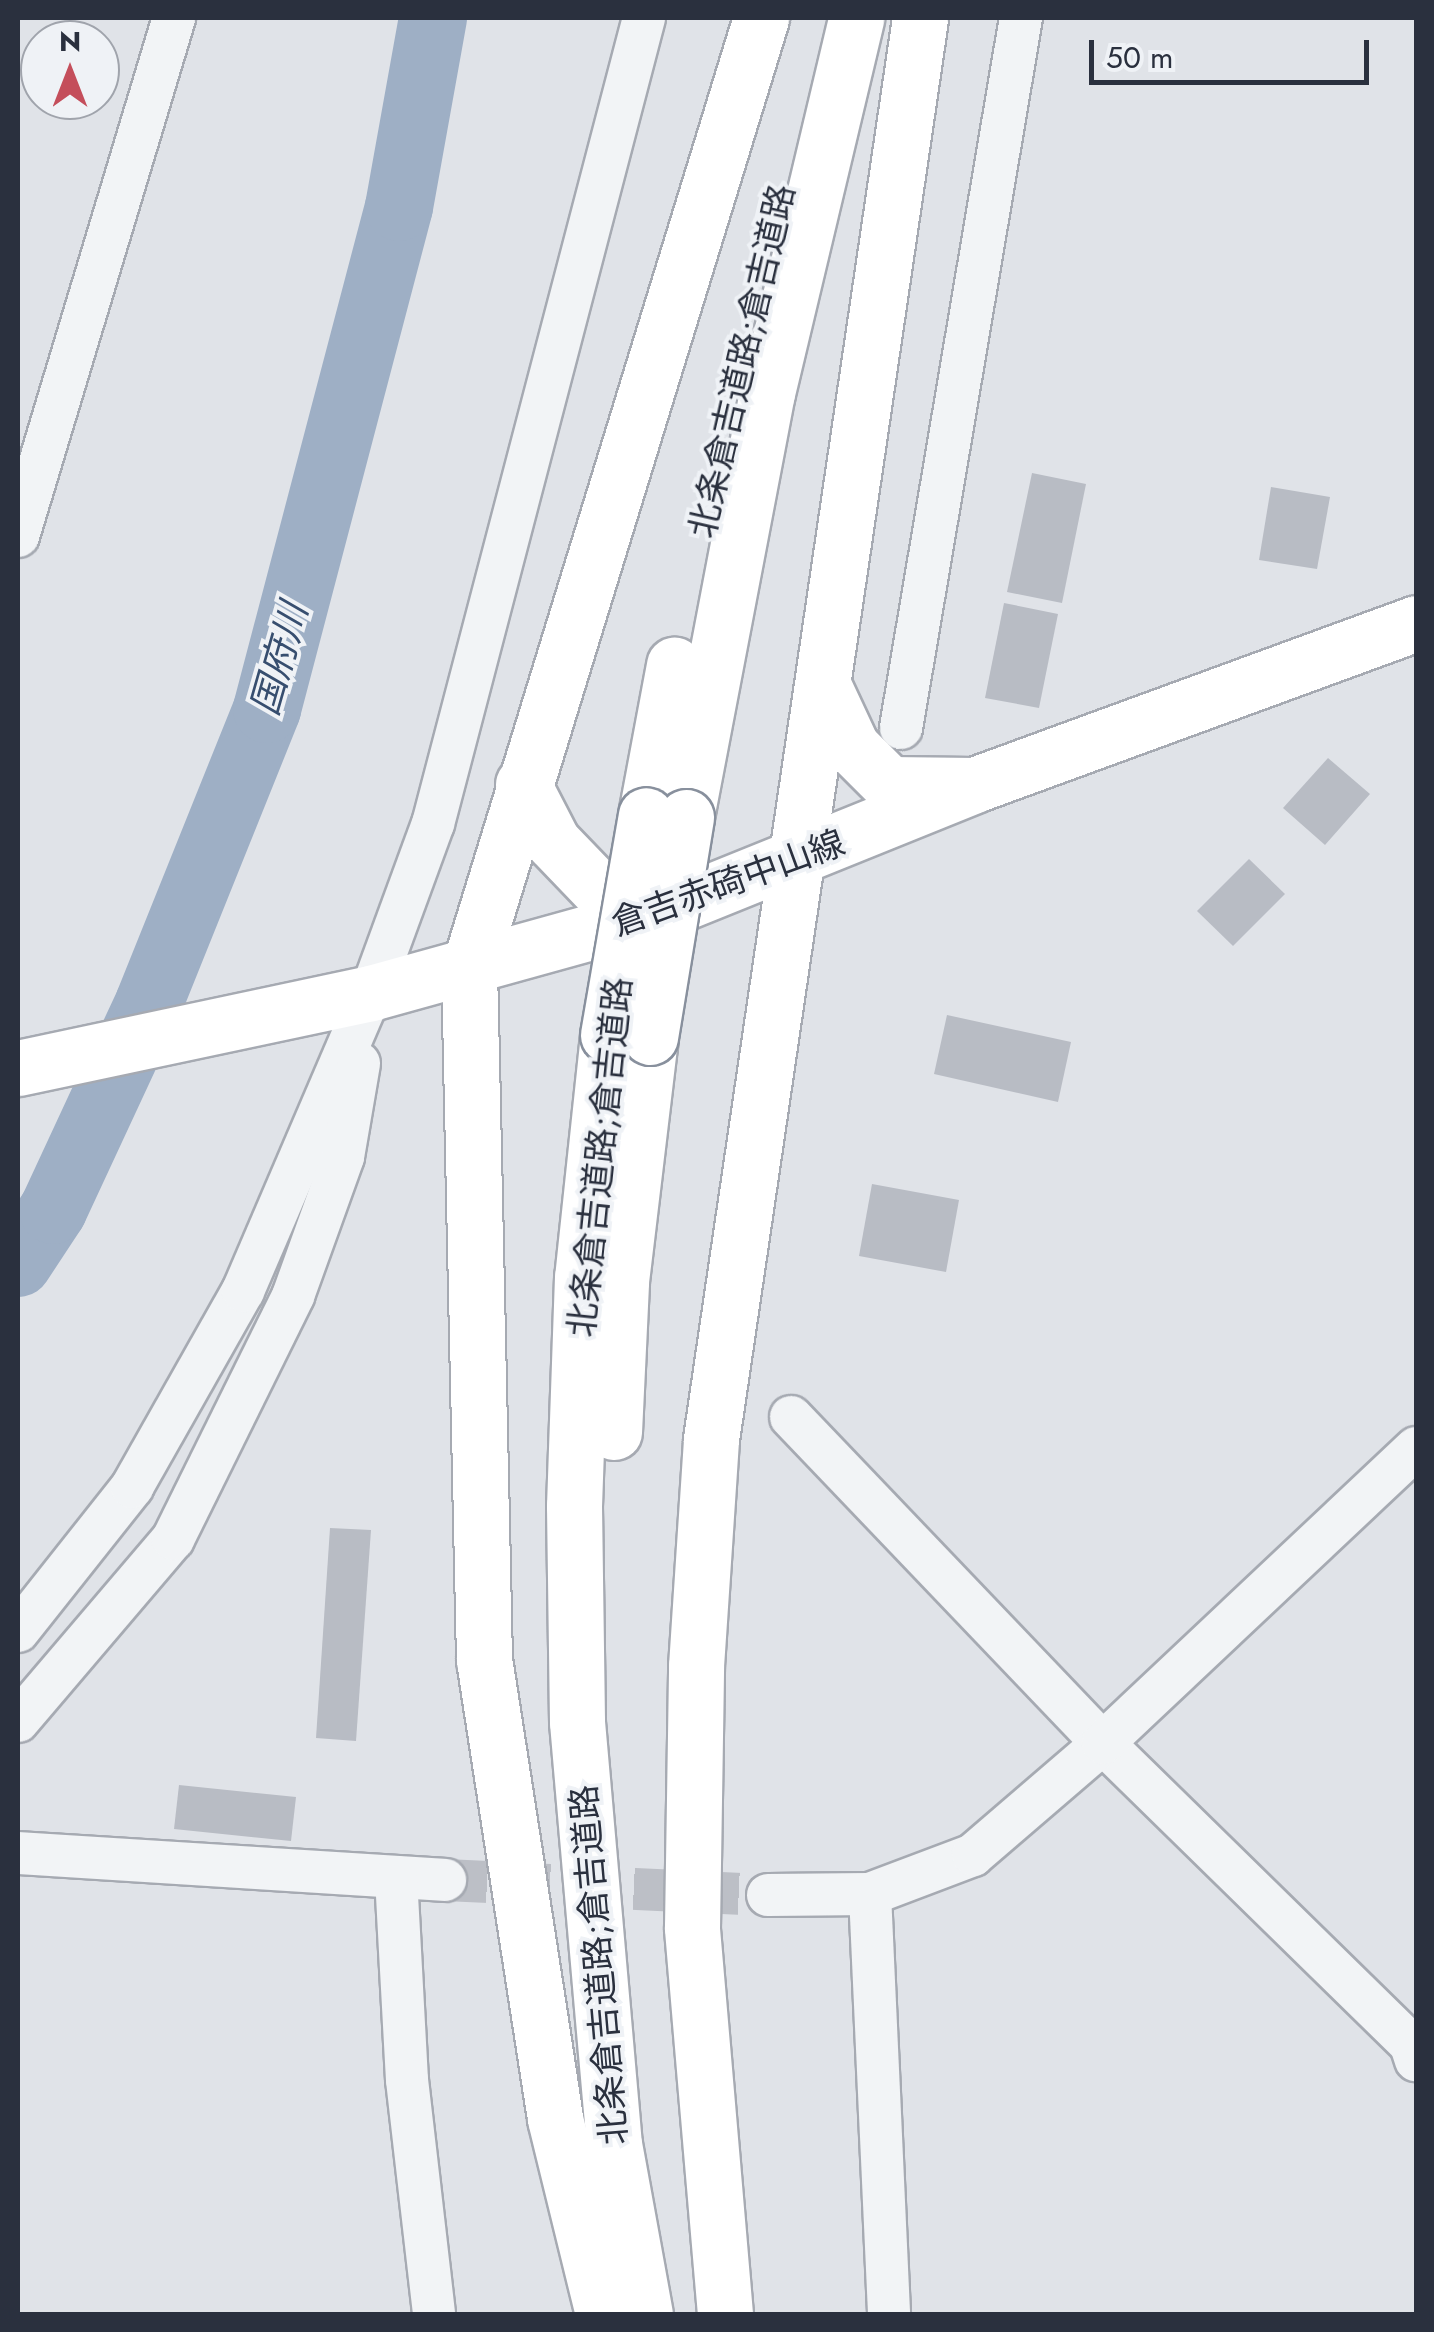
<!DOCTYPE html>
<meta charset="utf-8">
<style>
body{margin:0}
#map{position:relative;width:1434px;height:2332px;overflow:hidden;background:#e0e3e8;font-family:Jost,"Noto Sans JP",sans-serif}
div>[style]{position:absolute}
.river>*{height:68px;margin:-34px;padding:0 34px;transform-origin:34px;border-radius:34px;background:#9eafc5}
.building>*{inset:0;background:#b8bcc4}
.minor-tunnel>*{height:42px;margin-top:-21px;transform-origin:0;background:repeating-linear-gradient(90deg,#bcbfc6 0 42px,transparent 0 63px)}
.roads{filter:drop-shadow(2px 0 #a6aab2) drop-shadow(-2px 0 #a6aab2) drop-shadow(0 2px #a6aab2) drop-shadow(0 -2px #a6aab2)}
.minor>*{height:42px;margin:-21px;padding:0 21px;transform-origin:21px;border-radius:21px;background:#f2f4f6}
.primary>*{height:55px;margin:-27.5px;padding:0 27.5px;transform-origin:27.5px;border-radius:27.5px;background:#fff}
.motorway>*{height:55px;margin:-27.5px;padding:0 27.5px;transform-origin:27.5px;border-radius:27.5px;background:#fff}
.bridges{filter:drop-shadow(2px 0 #88909d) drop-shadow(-2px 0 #88909d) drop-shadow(0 2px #88909d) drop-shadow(0 -2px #88909d)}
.motorway-bridge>*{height:55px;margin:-27.5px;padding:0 27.5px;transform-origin:27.5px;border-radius:27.5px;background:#fff}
span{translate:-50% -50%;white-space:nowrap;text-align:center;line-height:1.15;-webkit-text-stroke:8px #eff2f6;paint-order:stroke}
.street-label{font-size:35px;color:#2a303e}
.water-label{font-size:38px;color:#374e6f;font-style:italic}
.frame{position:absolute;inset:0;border:20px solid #2a303e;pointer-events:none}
.north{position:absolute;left:20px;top:20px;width:100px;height:100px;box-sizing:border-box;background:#eff2f6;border:2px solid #a0a4ac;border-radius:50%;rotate:0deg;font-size:28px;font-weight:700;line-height:40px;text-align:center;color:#2a303e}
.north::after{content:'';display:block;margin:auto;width:35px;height:45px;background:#c44e5b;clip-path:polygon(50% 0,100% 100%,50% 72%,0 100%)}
.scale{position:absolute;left:1089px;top:40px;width:280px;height:45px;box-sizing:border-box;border:5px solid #2a303e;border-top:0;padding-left:12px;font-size:30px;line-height:35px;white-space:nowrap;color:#2a303e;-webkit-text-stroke:8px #eff2f6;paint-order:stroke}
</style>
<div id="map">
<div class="river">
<i style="left:18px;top:1263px;width:64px;rotate:-56.6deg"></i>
<i style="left:53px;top:1210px;width:228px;rotate:-65.1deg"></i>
<i style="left:149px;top:1003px;width:317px;rotate:-68.1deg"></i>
<i style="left:267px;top:709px;width:519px;rotate:-75.27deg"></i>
<i style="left:399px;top:207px;width:192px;rotate:-79.8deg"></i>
</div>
<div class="building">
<i style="clip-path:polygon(1032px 473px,1086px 484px,1062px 603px,1007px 592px)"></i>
<i style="clip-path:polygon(1271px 487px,1330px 497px,1317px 569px,1259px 560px)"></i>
<i style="clip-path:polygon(1004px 603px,1058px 614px,1039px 708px,985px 698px)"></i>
<i style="clip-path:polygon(1328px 758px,1370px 794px,1325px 845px,1283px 808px)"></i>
<i style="clip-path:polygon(1249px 859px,1285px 894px,1233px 946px,1197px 911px)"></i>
<i style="clip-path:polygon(947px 1015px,1071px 1042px,1058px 1102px,934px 1074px)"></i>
<i style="clip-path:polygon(872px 1184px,959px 1200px,946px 1272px,859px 1256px)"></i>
<i style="clip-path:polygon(330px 1528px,371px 1530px,356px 1741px,316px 1738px)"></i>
<i style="clip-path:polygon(179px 1785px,296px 1797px,291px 1841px,174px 1829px)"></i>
</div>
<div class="minor-tunnel">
<i style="left:445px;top:1880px;width:323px;rotate:2.7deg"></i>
</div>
<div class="roads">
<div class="minor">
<i style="left:18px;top:536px;width:541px;rotate:-73.24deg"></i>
<i style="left:901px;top:728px;width:720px;rotate:-80.41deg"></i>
<i style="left:791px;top:1417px;width:451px;rotate:46.3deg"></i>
<i style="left:1103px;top:1743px;width:431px;rotate:44.4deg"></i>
<i style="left:1411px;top:2045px;width:16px;rotate:72deg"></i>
<i style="left:18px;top:1631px;width:184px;rotate:-51.6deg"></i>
<i style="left:132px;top:1487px;width:225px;rotate:-60.5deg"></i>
<i style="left:243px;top:1291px;width:324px;rotate:-66.8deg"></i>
<i style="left:371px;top:993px;width:180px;rotate:-69.9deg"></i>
<i style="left:433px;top:824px;width:833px;rotate:-75.33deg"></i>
<i style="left:18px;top:1721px;width:239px;rotate:-49.6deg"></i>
<i style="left:173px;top:1539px;width:271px;rotate:-63.7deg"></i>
<i style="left:293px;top:1296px;width:148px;rotate:-70.2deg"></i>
<i style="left:343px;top:1157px;width:95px;rotate:-80.3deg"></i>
<i style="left:18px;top:1853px;width:428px;rotate:3.6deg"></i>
<i style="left:396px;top:1877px;width:203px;rotate:86.9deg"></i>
<i style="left:407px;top:2080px;width:236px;rotate:83.4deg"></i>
<i style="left:870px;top:1894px;width:420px;rotate:87.4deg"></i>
<i style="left:768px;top:1895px;width:102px;rotate:-0.6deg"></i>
<i style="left:870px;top:1894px;width:110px;rotate:-20.7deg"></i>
<i style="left:973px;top:1855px;width:172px;rotate:-40.7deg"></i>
<i style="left:1103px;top:1743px;width:430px;rotate:-43.3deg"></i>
</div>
<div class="primary">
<i style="left:18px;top:1068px;width:361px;rotate:-12deg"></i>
<i style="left:371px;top:993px;width:295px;rotate:-15.5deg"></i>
<i style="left:655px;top:914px;width:344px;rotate:-22deg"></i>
<i style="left:974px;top:785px;width:471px;rotate:-20.1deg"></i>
</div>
<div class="motorway">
<i style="left:824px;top:687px;width:66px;rotate:65deg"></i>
<i style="left:852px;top:747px;width:52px;rotate:45deg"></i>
<i style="left:889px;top:784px;width:85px;rotate:0.7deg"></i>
<i style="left:523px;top:784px;width:65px;rotate:62.7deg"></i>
<i style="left:553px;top:842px;width:74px;rotate:46.1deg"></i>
<i style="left:604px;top:895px;width:54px;rotate:20.4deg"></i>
<i style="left:646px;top:815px;width:153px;rotate:-79.4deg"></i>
<i style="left:686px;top:817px;width:432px;rotate:-79.2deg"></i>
<i style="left:767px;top:393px;width:385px;rotate:-76.6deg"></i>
<i style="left:608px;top:1035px;width:243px;rotate:96.1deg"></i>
<i style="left:582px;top:1277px;width:229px;rotate:92deg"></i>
<i style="left:574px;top:1506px;width:216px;rotate:89.2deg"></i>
<i style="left:577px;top:1722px;width:424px;rotate:85deg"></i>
<i style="left:614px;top:2144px;width:173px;rotate:79.7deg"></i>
<i style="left:614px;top:1432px;width:151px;rotate:-87.3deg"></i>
<i style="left:621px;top:1281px;width:246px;rotate:-83.2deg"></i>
<i style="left:603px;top:2314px;width:202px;rotate:-103.8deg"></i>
<i style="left:555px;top:2118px;width:463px;rotate:-98.8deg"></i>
<i style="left:484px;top:1660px;width:692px;rotate:-91.24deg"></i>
<i style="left:469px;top:968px;width:994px;rotate:-72.91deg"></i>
<i style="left:725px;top:2314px;width:388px;rotate:-94.9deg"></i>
<i style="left:692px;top:1927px;width:261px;rotate:-89.1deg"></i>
<i style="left:696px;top:1666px;width:227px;rotate:-86.2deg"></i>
<i style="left:711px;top:1439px;width:1436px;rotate:-81.63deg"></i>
</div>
</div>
<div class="bridges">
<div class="motorway-bridge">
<i style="left:608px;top:1035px;width:223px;rotate:-80.2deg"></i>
<i style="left:650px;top:1037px;width:223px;rotate:-80.7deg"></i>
</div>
</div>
<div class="street-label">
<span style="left:742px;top:361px;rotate:-77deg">北条倉吉道路;倉吉道路</span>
<span style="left:728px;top:883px;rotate:-20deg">倉吉赤碕中山線</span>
<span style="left:600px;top:1157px;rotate:-84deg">北条倉吉道路;倉吉道路</span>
<span style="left:599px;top:1965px;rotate:-95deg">北条倉吉道路;倉吉道路</span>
</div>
<div class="water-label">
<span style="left:279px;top:659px;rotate:-74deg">国府川</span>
</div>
<div class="frame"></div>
<div class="north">N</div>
<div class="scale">50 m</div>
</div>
